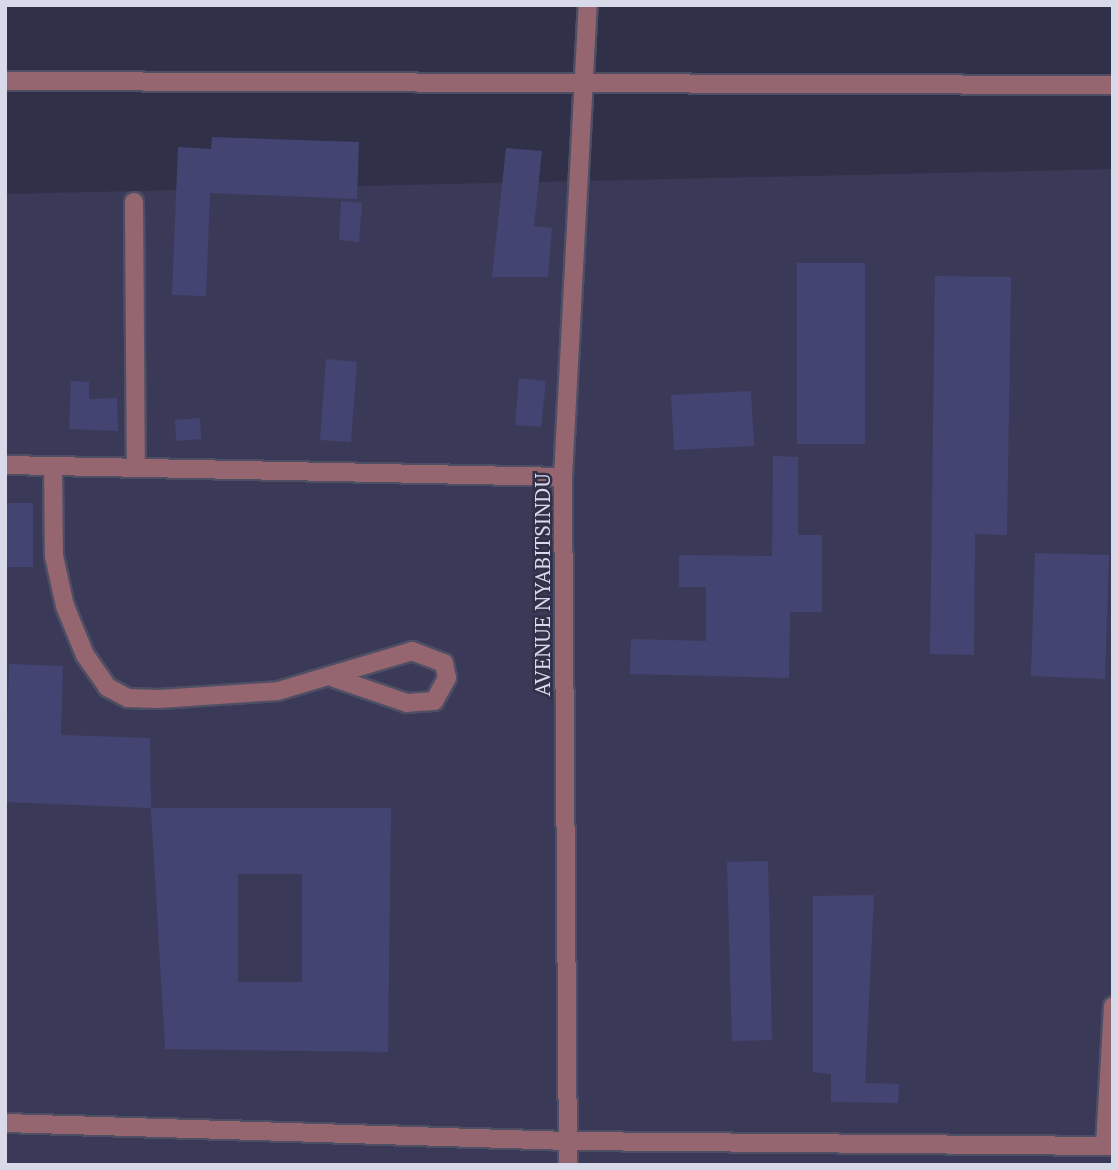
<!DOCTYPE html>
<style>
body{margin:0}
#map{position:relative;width:1118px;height:1170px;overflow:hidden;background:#303048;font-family:"PT Serif",serif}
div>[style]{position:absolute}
.built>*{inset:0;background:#3a3a58}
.building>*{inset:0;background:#444473}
.roads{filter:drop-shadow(2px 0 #4e4f65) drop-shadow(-2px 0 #4e4f65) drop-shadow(0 2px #4e4f65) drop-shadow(0 -2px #4e4f65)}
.minor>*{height:18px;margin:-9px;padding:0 9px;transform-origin:9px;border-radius:9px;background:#956670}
span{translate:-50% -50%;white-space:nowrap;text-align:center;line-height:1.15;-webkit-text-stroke:5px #303048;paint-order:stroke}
.street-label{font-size:21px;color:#d9dae9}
.frame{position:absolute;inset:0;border:7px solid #d9dae9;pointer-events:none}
</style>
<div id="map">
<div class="built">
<i style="clip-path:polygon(1113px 169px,1113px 1165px,5px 1165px,5px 194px)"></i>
</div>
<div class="building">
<i style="clip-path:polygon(212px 137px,359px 142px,357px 199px,210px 193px,206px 296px,172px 295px,178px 147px,211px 149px)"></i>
<i style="clip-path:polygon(506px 148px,542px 151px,534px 226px,552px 228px,548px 277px,492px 277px)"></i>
<i style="clip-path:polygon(341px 201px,362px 203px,359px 242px,339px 240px)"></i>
<i style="clip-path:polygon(797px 263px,865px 263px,865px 444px,797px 444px)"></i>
<i style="clip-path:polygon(935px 276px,1011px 277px,1007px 535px,975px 534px,974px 655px,930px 654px)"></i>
<i style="clip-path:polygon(326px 359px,357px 362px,351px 442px,320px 440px)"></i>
<i style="clip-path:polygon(519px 378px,546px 381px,541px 427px,515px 425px)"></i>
<i style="clip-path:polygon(71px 381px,89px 382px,89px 399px,117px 398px,118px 431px,69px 429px)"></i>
<i style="clip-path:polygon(751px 391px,754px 446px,674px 450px,671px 395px)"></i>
<i style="clip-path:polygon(200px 418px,201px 439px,176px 441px,175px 420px)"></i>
<i style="clip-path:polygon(773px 456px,798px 457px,798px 535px,822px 535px,822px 612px,790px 612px,789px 678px,630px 674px,631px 639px,706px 641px,706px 587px,679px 587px,679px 555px,772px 556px)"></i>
<i style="clip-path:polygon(7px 503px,33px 503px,33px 567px,7px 567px)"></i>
<i style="clip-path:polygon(1035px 553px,1109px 555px,1105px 679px,1031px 676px)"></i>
<i style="clip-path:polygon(9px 664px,63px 666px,61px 735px,150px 738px,151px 808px,5px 802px)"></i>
<i style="clip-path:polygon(evenodd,151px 808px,391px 808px,388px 1052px,165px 1049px,151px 808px,238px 874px,302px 874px,302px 982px,238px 982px,238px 874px)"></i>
<i style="clip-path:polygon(768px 861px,772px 1040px,732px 1041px,727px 862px)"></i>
<i style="clip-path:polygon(874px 895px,865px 1083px,899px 1084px,898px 1103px,831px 1102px,831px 1074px,813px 1072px,813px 896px)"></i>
</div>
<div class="roads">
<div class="minor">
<i style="left:5px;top:81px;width:1108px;rotate:0.21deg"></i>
<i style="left:134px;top:202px;width:266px;rotate:89.6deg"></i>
<i style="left:5px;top:465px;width:558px;rotate:1.23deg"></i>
<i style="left:53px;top:466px;width:90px;rotate:89.4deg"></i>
<i style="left:54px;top:556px;width:51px;rotate:77.6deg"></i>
<i style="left:65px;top:606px;width:53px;rotate:67.8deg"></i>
<i style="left:85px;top:655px;width:39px;rotate:55deg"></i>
<i style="left:107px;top:687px;width:24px;rotate:28deg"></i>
<i style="left:128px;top:698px;width:31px;rotate:2deg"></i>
<i style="left:159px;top:699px;width:119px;rotate:-3.8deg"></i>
<i style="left:278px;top:691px;width:140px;rotate:-16.6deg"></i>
<i style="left:412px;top:651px;width:34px;rotate:21deg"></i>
<i style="left:444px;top:663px;width:15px;rotate:79deg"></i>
<i style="left:447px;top:678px;width:26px;rotate:119deg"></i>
<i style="left:434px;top:701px;width:27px;rotate:176deg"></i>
<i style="left:407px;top:703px;width:77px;rotate:-161.1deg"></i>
<i style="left:5px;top:1123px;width:563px;rotate:1.83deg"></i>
<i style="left:568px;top:1141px;width:545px;rotate:0.53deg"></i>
<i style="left:1105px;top:1146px;width:140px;rotate:-86.7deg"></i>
<i style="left:568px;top:1165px;width:688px;rotate:-90.42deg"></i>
<i style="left:563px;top:477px;width:473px;rotate:-87deg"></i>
</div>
</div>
<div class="street-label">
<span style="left:542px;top:585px;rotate:-90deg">AVENUE NYABITSINDU</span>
</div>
<div class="frame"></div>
</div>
